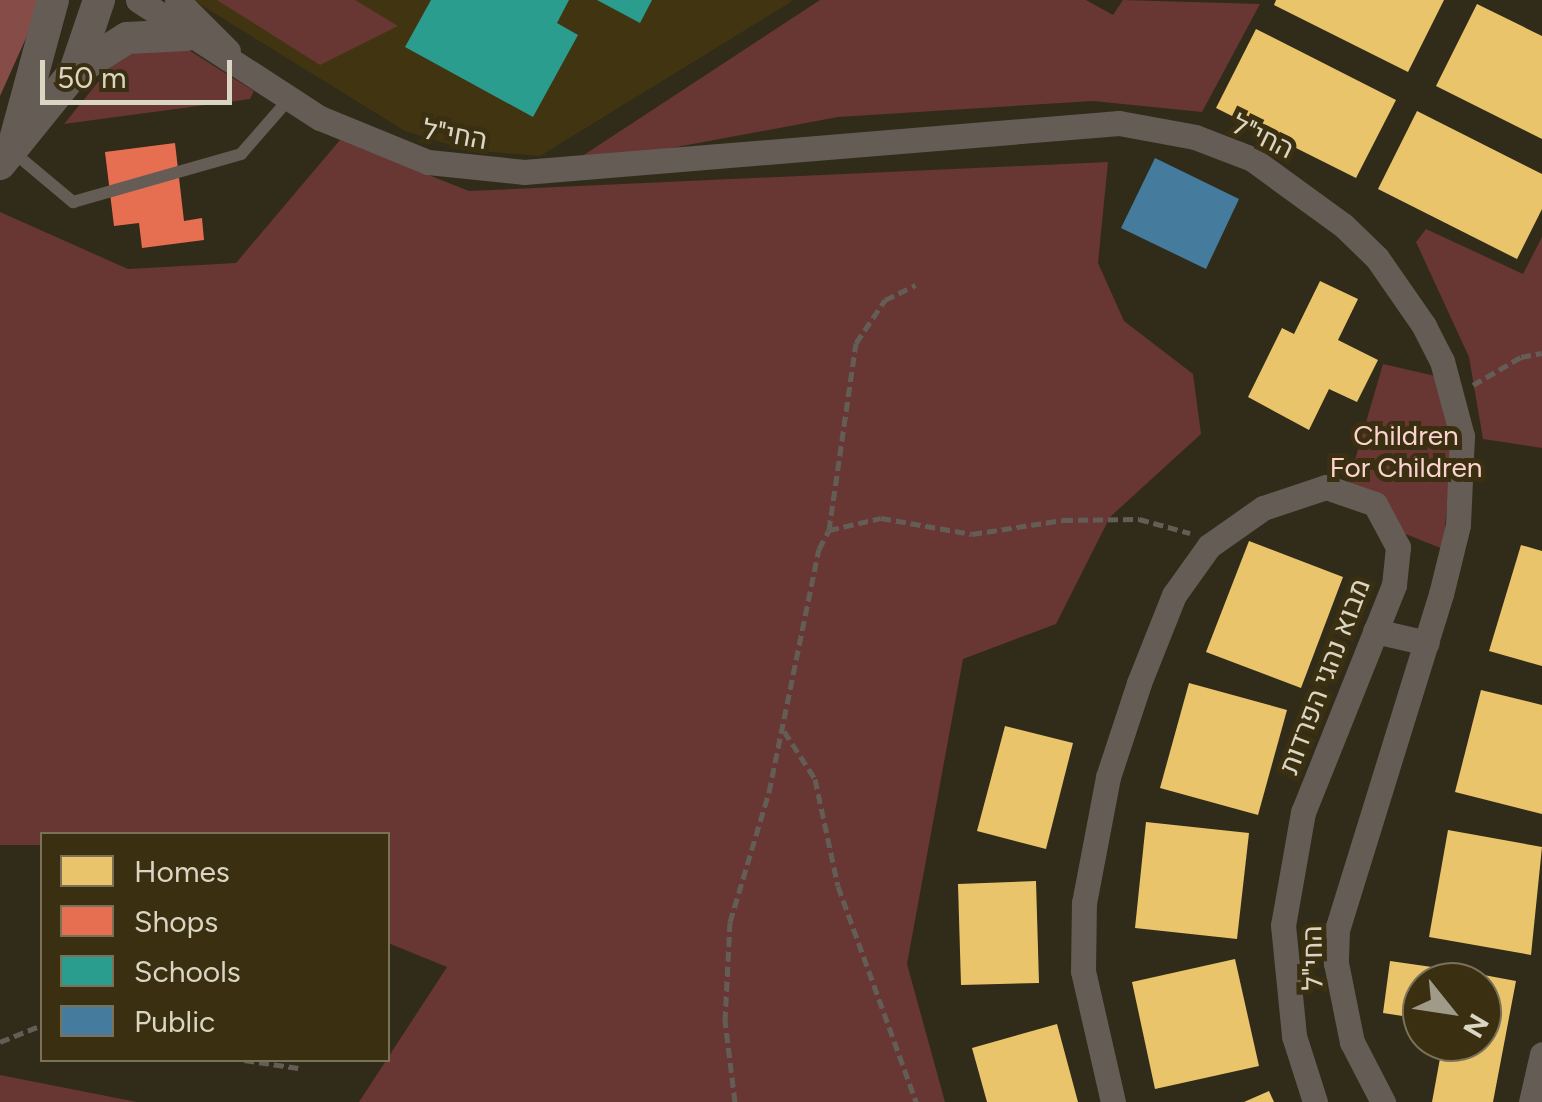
<!DOCTYPE html>
<meta charset="utf-8">
<style>
body{margin:0}
#map{position:relative;width:1542px;height:1102px;overflow:hidden;background:#312b1a;font-family:Figtree,Heebo,sans-serif}
div>[style]{position:absolute}
.built>*{inset:0;background:#413511}
.green>*{inset:0;background:#683633}
.forest>*{inset:0;background:#864d48}
.homes>*{inset:0;background:#e9c46a}
.shops>*{inset:0;background:#e76f51}
.schools>*{inset:0;background:#2a9d8f}
.public>*{inset:0;background:#457b9d}
.path>*{height:5px;margin-top:-2.5px;transform-origin:0;background:repeating-linear-gradient(90deg,#645d55 0 10px,transparent 0 15px)}
.service>*{height:12px;margin:-6px;padding:0 6px;transform-origin:6px;border-radius:6px;background:#645c55}
.minor>*{height:25px;margin:-12.5px;padding:0 12.5px;transform-origin:12.5px;border-radius:12.5px;background:#645c55}
.tertiary>*{height:32px;margin:-16px;padding:0 16px;transform-origin:16px;border-radius:16px;background:#645c55}
span{translate:-50% -50%;white-space:nowrap;text-align:center;line-height:1.15;-webkit-text-stroke:10px #3a2f11;paint-order:stroke}
.street-label{font-size:28px;color:#dbd5c4}
.park-label{font-size:28px;color:#fcd3d0}
.legend{position:absolute;left:40px;top:832px;width:350px;height:230px;box-sizing:border-box;background:#3a2f11;border:2px solid #7a7159;margin:0;padding:12px 18px;list-style:none;font-size:30px;color:#dbd5c4}
.legend li{display:flex;align-items:center;gap:20px;height:50px}
.legend b{width:50px;border:2px solid #7a7159}
.north{position:absolute;left:1402px;top:962px;width:100px;height:100px;box-sizing:border-box;background:#3a2f11;border:2px solid #7a7159;border-radius:50%;rotate:120deg;font-size:28px;font-weight:700;line-height:40px;text-align:center;color:#dbd5c4}
.north::after{content:'';display:block;margin:auto;width:35px;height:45px;background:#a09a88;clip-path:polygon(50% 0,100% 100%,50% 72%,0 100%)}
.scale{position:absolute;left:40px;top:60px;width:192px;height:45px;box-sizing:border-box;border:5px solid #dbd5c4;border-top:0;padding-left:12px;font-size:30px;line-height:35px;white-space:nowrap;color:#dbd5c4;-webkit-text-stroke:8px #3a2f11;paint-order:stroke}
</style>
<div id="map">
<div class="built">
<i style="clip-path:polygon(193px 0,794px 0,540px 156px,467px 150px,405px 131px)"></i>
</div>
<div class="green">
<i style="clip-path:polygon(217px 0,355px 0,398px 26px,320px 65px)"></i>
<i style="clip-path:polygon(820px 0,1086px 0,1113px 15px,1123px 0,1260px 4px,1202px 112px,1093px 101px,838px 117px,564px 168px)"></i>
<i style="clip-path:polygon(179px 44px,254px 91px,250px 99px,64px 124px,120px 55px)"></i>
<i style="clip-path:polygon(340px 140px,469px 191px,1108px 162px,1098px 263px,1124px 321px,1193px 374px,1201px 434px,1110px 517px,1056px 624px,963px 659px,907px 964px,945px 1102px,359px 1102px,447px 967px,388px 943px,388px 834px,42px 834px,42px 845px,0 845px,0 212px,128px 269px,236px 263px)"></i>
<i style="clip-path:polygon(1426px 229px,1523px 274px,1542px 237px,1542px 448px,1483px 439px,1469px 357px,1416px 242px)"></i>
<i style="clip-path:polygon(1383px 364px,1435px 376px,1452px 449px,1443px 549px,1403px 533px,1348px 484px)"></i>
<i style="clip-path:polygon(0 1075px,137px 1102px,0 1102px)"></i>
</div>
<div class="forest">
<i style="clip-path:polygon(0 0,43px 0,0 96px)"></i>
</div>
<div class="homes">
<i style="clip-path:polygon(1276px 0,1444px 0,1408px 72px,1274px 5px)"></i>
<i style="clip-path:polygon(1477px 4px,1542px 36px,1542px 139px,1436px 86px)"></i>
<i style="clip-path:polygon(1256px 29px,1396px 100px,1356px 178px,1216px 108px)"></i>
<i style="clip-path:polygon(1417px 111px,1542px 174px,1542px 209px,1517px 259px,1378px 189px)"></i>
<i style="clip-path:polygon(1320px 281px,1358px 299px,1338px 340px,1378px 360px,1357px 402px,1329px 389px,1309px 430px,1248px 397px,1282px 328px,1294px 334px)"></i>
<i style="clip-path:polygon(1249px 541px,1343px 577px,1301px 688px,1206px 652px)"></i>
<i style="clip-path:polygon(1521px 545px,1542px 551px,1542px 666px,1489px 651px)"></i>
<i style="clip-path:polygon(1189px 683px,1287px 710px,1258px 815px,1160px 788px)"></i>
<i style="clip-path:polygon(1481px 690px,1542px 705px,1542px 814px,1455px 792px)"></i>
<i style="clip-path:polygon(1005px 726px,1073px 743px,1046px 849px,977px 831px)"></i>
<i style="clip-path:polygon(1146px 822px,1249px 833px,1237px 939px,1135px 928px)"></i>
<i style="clip-path:polygon(1448px 830px,1542px 847px,1531px 955px,1429px 937px)"></i>
<i style="clip-path:polygon(1036px 881px,1039px 983px,961px 985px,958px 884px)"></i>
<i style="clip-path:polygon(1235px 959px,1259px 1066px,1155px 1089px,1132px 982px)"></i>
<i style="clip-path:polygon(1390px 961px,1439px 968px,1437px 982px,1422px 982px,1422px 1019px,1383px 1013px)"></i>
<i style="clip-path:polygon(1457px 970px,1516px 981px,1493px 1102px,1432px 1102px,1443px 1042px,1482px 1042px,1482px 982px,1454px 982px)"></i>
<i style="clip-path:polygon(1057px 1024px,1078px 1102px,987px 1102px,972px 1048px)"></i>
<i style="clip-path:polygon(1269px 1091px,1274px 1102px,1244px 1102px)"></i>
</div>
<div class="shops">
<i style="clip-path:polygon(175px 143px,184px 221px,202px 218px,204px 240px,142px 248px,139px 223px,114px 226px,105px 152px)"></i>
</div>
<div class="schools">
<i style="clip-path:polygon(431px 0,569px 0,557px 23px,578px 35px,533px 117px,405px 47px)"></i>
<i style="clip-path:polygon(597px 0,652px 0,640px 23px)"></i>
</div>
<div class="public">
<i style="clip-path:polygon(1155px 158px,1239px 199px,1206px 269px,1121px 228px)"></i>
</div>
<div class="path">
<i style="left:1473px;top:385px;width:56px;rotate:-30.3deg"></i>
<i style="left:1521px;top:357px;width:21px;rotate:-11deg"></i>
<i style="left:829px;top:530px;width:189px;rotate:-81.8deg"></i>
<i style="left:856px;top:343px;width:52px;rotate:-56deg"></i>
<i style="left:885px;top:300px;width:34px;rotate:-26deg"></i>
<i style="left:784px;top:731px;width:57px;rotate:57.1deg"></i>
<i style="left:815px;top:779px;width:109px;rotate:77.9deg"></i>
<i style="left:838px;top:886px;width:230px;rotate:70.1deg"></i>
<i style="left:0;top:1042px;width:45px;rotate:-22deg"></i>
<i style="left:244px;top:1060px;width:55px;rotate:8.4deg"></i>
<i style="left:735px;top:1102px;width:82px;rotate:-97deg"></i>
<i style="left:725px;top:1021px;width:99px;rotate:-87.1deg"></i>
<i style="left:730px;top:922px;width:136px;rotate:-73.3deg"></i>
<i style="left:769px;top:792px;width:248px;rotate:-78.4deg"></i>
<i style="left:819px;top:549px;width:21px;rotate:-62deg"></i>
<i style="left:829px;top:530px;width:53px;rotate:-13deg"></i>
<i style="left:881px;top:518px;width:92px;rotate:10deg"></i>
<i style="left:972px;top:534px;width:92px;rotate:-8.7deg"></i>
<i style="left:1063px;top:520px;width:76px;rotate:-0.8deg"></i>
<i style="left:1139px;top:519px;width:53px;rotate:15.4deg"></i>
</div>
<div class="service">
<i style="left:12px;top:151px;width:80px;rotate:39.9deg"></i>
<i style="left:73px;top:202px;width:175px;rotate:-15.9deg"></i>
<i style="left:241px;top:154px;width:73px;rotate:-48.9deg"></i>
</div>
<div class="minor">
<i style="left:138px;top:0;width:217px;rotate:33deg"></i>
<i style="left:320px;top:118px;width:117px;rotate:22.2deg"></i>
<i style="left:428px;top:162px;width:97px;rotate:5.9deg"></i>
<i style="left:524px;top:172px;width:597px;rotate:-4.71deg"></i>
<i style="left:1119px;top:123px;width:77px;rotate:10.4deg"></i>
<i style="left:1195px;top:137px;width:61px;rotate:21.1deg"></i>
<i style="left:1252px;top:159px;width:112px;rotate:36deg"></i>
<i style="left:1343px;top:225px;width:47px;rotate:44.1deg"></i>
<i style="left:1377px;top:258px;width:83px;rotate:55.3deg"></i>
<i style="left:1424px;top:326px;width:39px;rotate:63deg"></i>
<i style="left:1442px;top:361px;width:78px;rotate:75.1deg"></i>
<i style="left:1462px;top:436px;width:89px;rotate:92.6deg"></i>
<i style="left:1458px;top:525px;width:71px;rotate:103.8deg"></i>
<i style="left:1441px;top:594px;width:351px;rotate:107.2deg"></i>
<i style="left:1337px;top:929px;width:34px;rotate:92deg"></i>
<i style="left:1336px;top:963px;width:81px;rotate:78.6deg"></i>
<i style="left:1352px;top:1042px;width:68px;rotate:62.7deg"></i>
<i style="left:177px;top:0;width:72px;rotate:45deg"></i>
<i style="left:1375px;top:631px;width:53px;rotate:13deg"></i>
<i style="left:1113px;top:1102px;width:134px;rotate:-102.9deg"></i>
<i style="left:1083px;top:971px;width:68px;rotate:-89.2deg"></i>
<i style="left:1084px;top:903px;width:128px;rotate:-79.2deg"></i>
<i style="left:1108px;top:777px;width:99px;rotate:-71.7deg"></i>
<i style="left:1139px;top:683px;width:95px;rotate:-68.3deg"></i>
<i style="left:1174px;top:595px;width:60px;rotate:-54.5deg"></i>
<i style="left:1209px;top:546px;width:66px;rotate:-35.1deg"></i>
<i style="left:1263px;top:508px;width:66px;rotate:-18.4deg"></i>
<i style="left:1326px;top:487px;width:52px;rotate:19.1deg"></i>
<i style="left:1375px;top:504px;width:49px;rotate:61.9deg"></i>
<i style="left:1398px;top:547px;width:38px;rotate:96deg"></i>
<i style="left:1394px;top:585px;width:245px;rotate:111.8deg"></i>
<i style="left:1303px;top:812px;width:115px;rotate:100deg"></i>
<i style="left:1283px;top:925px;width:112px;rotate:84.3deg"></i>
<i style="left:1294px;top:1036px;width:69px;rotate:72.3deg"></i>
<i style="left:1531px;top:1102px;width:49px;rotate:-77.1deg"></i>
</div>
<div class="tertiary">
<i style="left:75px;top:71px;width:62px;rotate:-32.4deg"></i>
<i style="left:127px;top:38px;width:60px;rotate:-2.9deg"></i>
<i style="left:16px;top:136px;width:141px;rotate:-74.8deg"></i>
<i style="left:0;top:164px;width:119px;rotate:-51.1deg"></i>
<i style="left:75px;top:71px;width:75px;rotate:-71.3deg"></i>
</div>
<div class="street-label">
<span style="left:455px;top:134px;rotate:10deg">החי"ל</span>
<span style="left:1263px;top:136px;rotate:26deg">החי"ל</span>
<span style="left:1324px;top:676px;rotate:-69deg">מבוא נהגי הפרדות</span>
<span style="left:1312px;top:958px;rotate:-91deg">החי"ל</span>
</div>
<div class="park-label">
<span style="left:1406px;top:451px">Children<br>For Children</span>
</div>
<ul class="legend">
<li><b style="height:28px;background:#e9c46a"></b>Homes</li>
<li><b style="height:28px;background:#e76f51"></b>Shops</li>
<li><b style="height:28px;background:#2a9d8f"></b>Schools</li>
<li><b style="height:28px;background:#457b9d"></b>Public</li>
</ul>
<div class="north">N</div>
<div class="scale">50 m</div>
</div>
